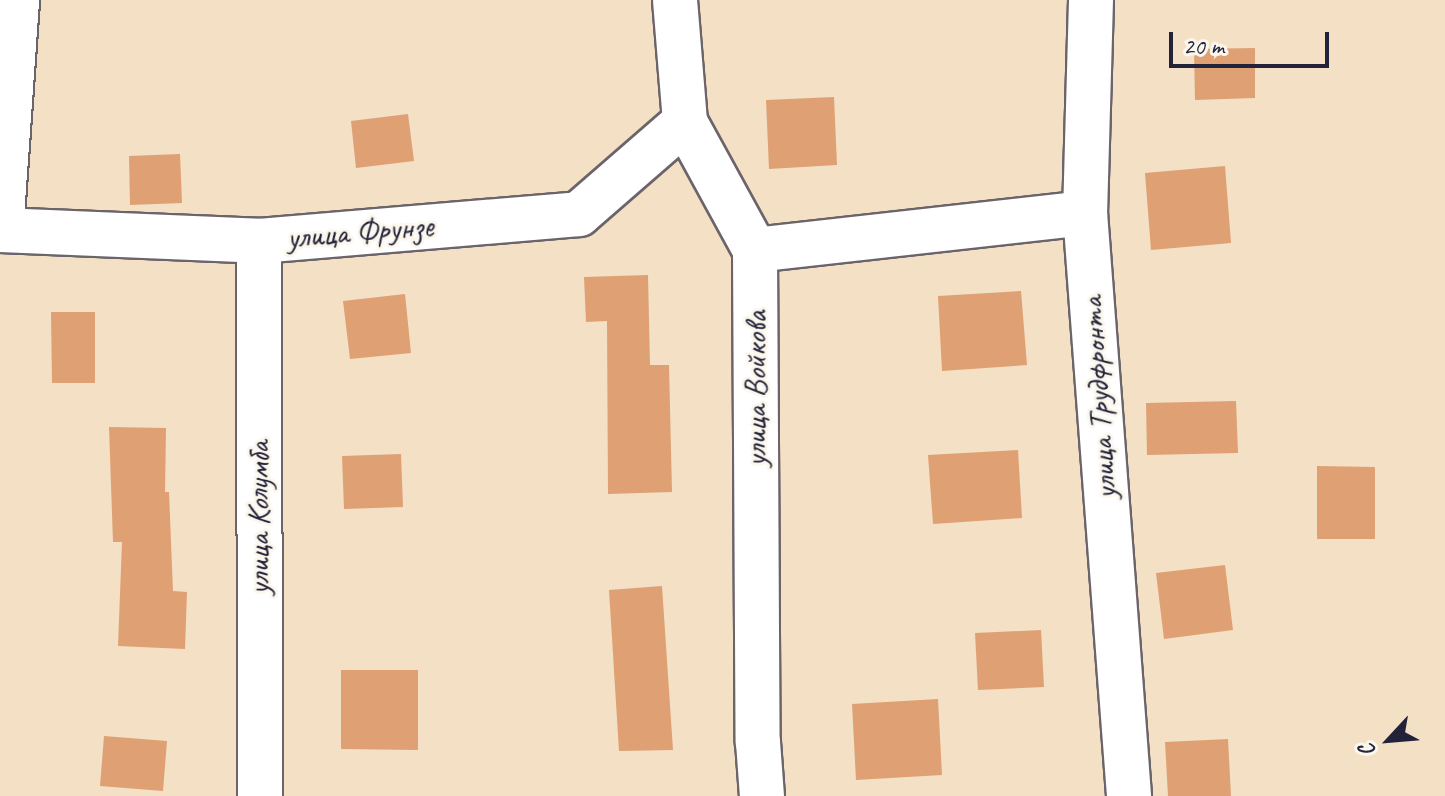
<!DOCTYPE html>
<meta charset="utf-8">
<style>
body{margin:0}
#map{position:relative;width:1445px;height:796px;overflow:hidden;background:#f3e0c5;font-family:Caveat,sans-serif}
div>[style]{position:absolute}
.building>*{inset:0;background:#dfa074}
.roads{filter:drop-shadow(2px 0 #6b646b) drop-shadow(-2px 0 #6b646b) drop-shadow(0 2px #6b646b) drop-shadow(0 -2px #6b646b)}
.street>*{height:44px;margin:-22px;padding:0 22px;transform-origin:22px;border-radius:22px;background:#fff}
span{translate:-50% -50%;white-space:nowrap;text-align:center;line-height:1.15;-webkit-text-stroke:6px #fbf7ec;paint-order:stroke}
.street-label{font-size:32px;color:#22223b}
.north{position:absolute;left:1349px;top:700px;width:80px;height:80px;-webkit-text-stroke:6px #fbf7ec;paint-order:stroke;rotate:244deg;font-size:22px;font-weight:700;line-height:32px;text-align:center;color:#22223b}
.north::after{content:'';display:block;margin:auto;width:28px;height:36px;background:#22223b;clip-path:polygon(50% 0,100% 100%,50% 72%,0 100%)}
.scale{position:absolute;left:1169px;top:32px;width:160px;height:36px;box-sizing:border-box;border:4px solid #22223b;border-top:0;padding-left:10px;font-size:24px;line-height:28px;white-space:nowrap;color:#22223b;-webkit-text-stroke:6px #fbf7ec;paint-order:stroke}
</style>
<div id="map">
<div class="building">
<i style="clip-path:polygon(1255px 48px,1255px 98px,1195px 100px,1194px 49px)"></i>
<i style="clip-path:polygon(834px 97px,837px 165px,769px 169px,766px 100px)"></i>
<i style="clip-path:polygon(408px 114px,414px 161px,356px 168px,351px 121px)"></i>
<i style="clip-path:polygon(180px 154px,182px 203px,130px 205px,129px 156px)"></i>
<i style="clip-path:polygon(1225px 166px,1231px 243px,1151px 250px,1145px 173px)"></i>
<i style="clip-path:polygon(648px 275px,650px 365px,669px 365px,672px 492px,608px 494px,607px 321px,586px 322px,584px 277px)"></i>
<i style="clip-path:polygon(1021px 291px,1027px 365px,942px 371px,938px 296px)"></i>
<i style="clip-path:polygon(405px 294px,411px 353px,350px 359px,343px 301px)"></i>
<i style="clip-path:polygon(51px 312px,95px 312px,95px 383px,52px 383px)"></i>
<i style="clip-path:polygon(1236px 401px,1238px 453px,1147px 455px,1146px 403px)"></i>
<i style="clip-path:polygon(109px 427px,166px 428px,165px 492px,169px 492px,173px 591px,187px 592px,185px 649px,118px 646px,122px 542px,113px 542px)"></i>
<i style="clip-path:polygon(1018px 450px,1022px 518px,933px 524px,928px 455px)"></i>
<i style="clip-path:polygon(401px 454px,403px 507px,344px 509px,342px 456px)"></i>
<i style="clip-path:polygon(1317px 466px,1375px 467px,1375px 539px,1317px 539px)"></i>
<i style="clip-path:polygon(1225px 565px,1233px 630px,1164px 639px,1156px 573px)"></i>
<i style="clip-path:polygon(662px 586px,673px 750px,619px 751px,609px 590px)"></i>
<i style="clip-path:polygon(1041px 630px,1044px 687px,978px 690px,975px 633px)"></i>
<i style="clip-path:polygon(341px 670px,418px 670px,418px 750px,341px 749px)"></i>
<i style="clip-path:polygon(938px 699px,942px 775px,856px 780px,852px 704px)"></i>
<i style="clip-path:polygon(104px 736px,167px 741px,163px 791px,100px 786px)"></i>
<i style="clip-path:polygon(1228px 739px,1231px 796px,1168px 796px,1165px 742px)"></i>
</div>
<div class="roads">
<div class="street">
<i style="left:675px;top:0;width:122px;rotate:85.3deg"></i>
<i style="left:685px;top:122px;width:146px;rotate:61.3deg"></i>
<i style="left:755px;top:250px;width:492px;rotate:89.7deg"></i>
<i style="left:758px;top:742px;width:54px;rotate:85.8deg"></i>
<i style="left:1091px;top:0;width:213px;rotate:91.6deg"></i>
<i style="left:1085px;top:213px;width:585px;rotate:85.68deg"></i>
<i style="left:0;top:230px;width:259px;rotate:2.4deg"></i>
<i style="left:259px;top:241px;width:321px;rotate:-4.8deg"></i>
<i style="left:579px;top:214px;width:140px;rotate:-41deg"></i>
<i style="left:1px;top:230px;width:231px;rotate:-86deg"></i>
<i style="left:259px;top:241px;width:555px;rotate:89.9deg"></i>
<i style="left:755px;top:250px;width:332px;rotate:-6.4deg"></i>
</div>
</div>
<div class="street-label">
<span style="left:360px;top:232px;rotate:-5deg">улица Фрунзе</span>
<span style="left:756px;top:389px;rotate:-90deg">улица Войкова</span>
<span style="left:1099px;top:398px;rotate:-94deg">улица Трудфронта</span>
<span style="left:259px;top:518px;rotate:-90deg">улица Колумба</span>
</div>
<div class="north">С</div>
<div class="scale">20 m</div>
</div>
